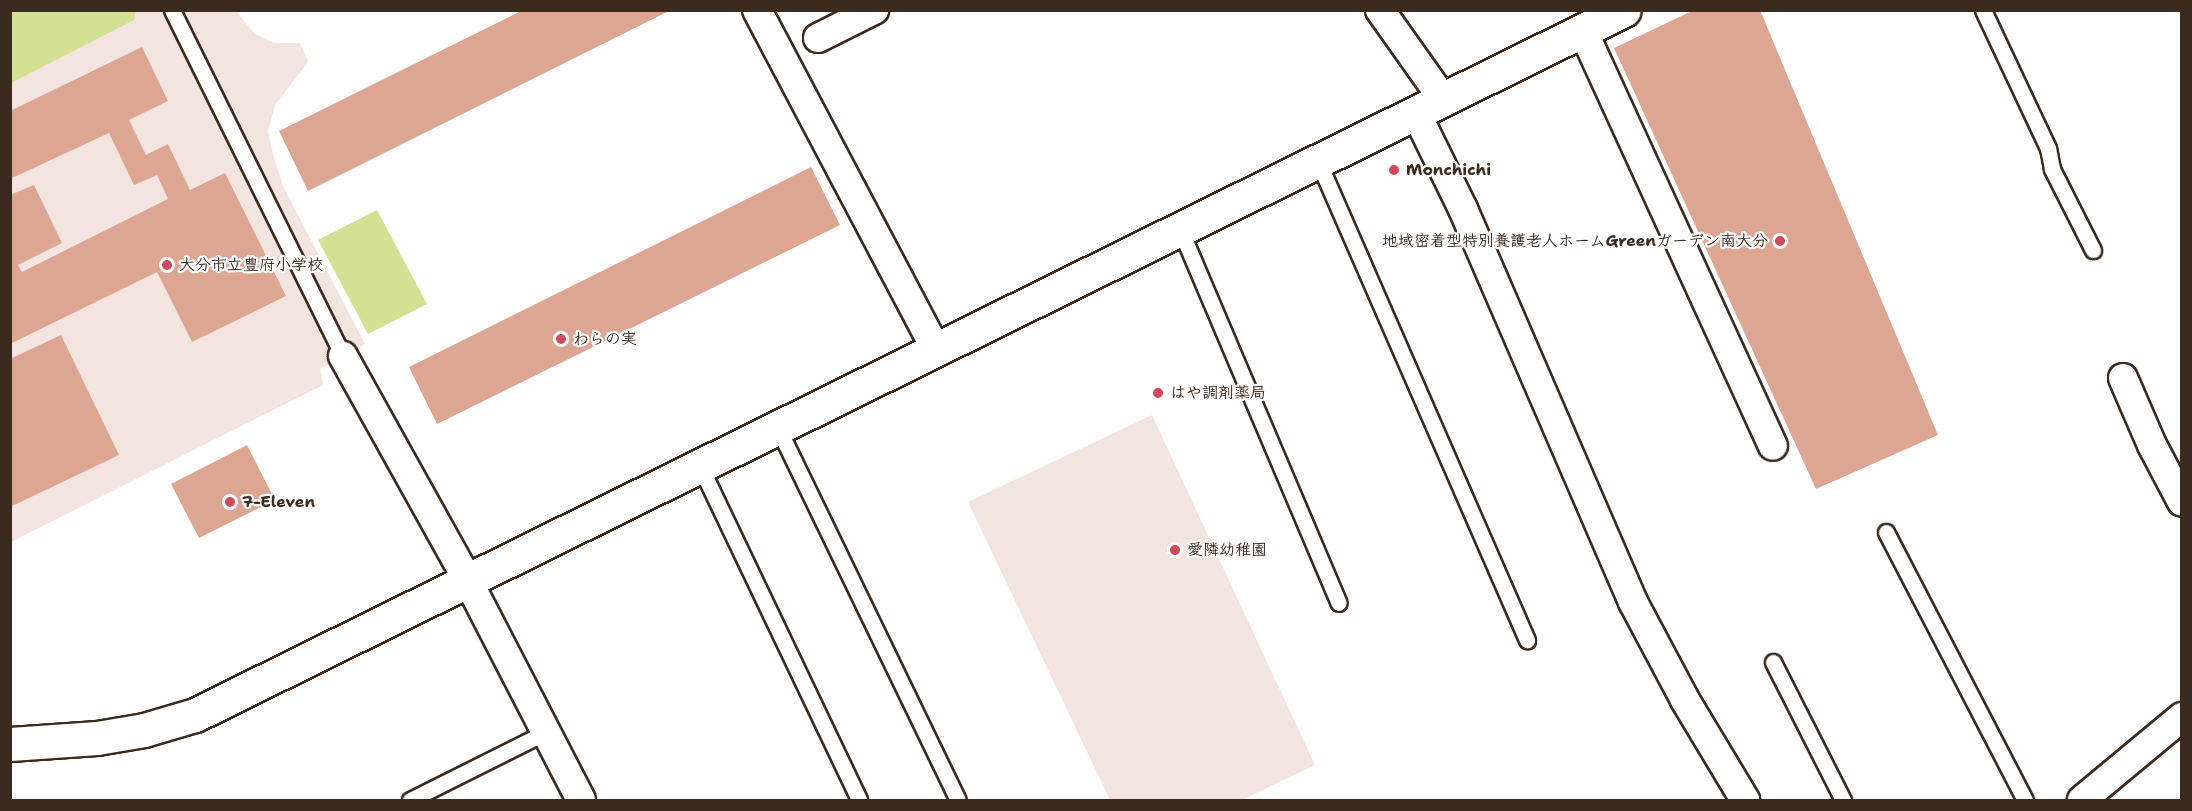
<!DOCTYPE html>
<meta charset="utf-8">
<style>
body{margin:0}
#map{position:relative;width:2192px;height:811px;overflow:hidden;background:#fff;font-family:"Shantell Sans","Klee One",sans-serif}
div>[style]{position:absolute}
.built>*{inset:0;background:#f4e4df}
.green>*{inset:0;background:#d4e093}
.building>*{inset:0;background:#dca693}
.roads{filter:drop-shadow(2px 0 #3b2a1e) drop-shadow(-2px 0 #3b2a1e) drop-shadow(0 2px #3b2a1e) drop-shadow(0 -2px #3b2a1e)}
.lane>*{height:15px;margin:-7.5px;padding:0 7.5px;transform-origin:7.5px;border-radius:7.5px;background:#fff}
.street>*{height:28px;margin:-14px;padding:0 14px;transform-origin:14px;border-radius:14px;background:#fff}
.secondary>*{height:33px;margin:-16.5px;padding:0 16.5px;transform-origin:16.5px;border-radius:16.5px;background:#fff}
.dots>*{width:16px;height:16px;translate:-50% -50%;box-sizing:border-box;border:3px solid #fff;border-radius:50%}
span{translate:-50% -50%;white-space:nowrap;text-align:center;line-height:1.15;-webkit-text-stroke:4.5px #fff;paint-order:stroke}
.poi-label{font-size:16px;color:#3b2a1e;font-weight:700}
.left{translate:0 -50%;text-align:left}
.right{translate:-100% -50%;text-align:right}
.frame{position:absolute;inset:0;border:12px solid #3b2a1e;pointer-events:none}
</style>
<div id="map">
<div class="built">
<i style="clip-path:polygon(11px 11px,236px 11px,255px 34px,274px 43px,300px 43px,308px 62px,275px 105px,268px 131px,273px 154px,283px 186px,365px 344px,320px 369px,323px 385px,11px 542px)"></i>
<i style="clip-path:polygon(1152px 415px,1315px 765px,1242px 800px,1110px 800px,968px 502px)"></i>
</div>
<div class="green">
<i style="clip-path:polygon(11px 10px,136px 10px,136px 11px,134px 20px,11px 83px)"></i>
<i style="clip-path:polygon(377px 210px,427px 304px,368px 334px,318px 240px)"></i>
</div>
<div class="building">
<i style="clip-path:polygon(523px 10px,671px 10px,308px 191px,279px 131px)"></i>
<i style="clip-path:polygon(1694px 10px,1760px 10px,1938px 435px,1816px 489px,1614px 48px)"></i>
<i style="clip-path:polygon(142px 47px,168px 101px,129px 120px,146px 155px,168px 144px,190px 190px,225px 173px,286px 296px,192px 342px,157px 272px,10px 344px,10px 195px,34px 185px,62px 243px,18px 265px,22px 272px,168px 199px,157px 175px,134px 185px,109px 133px,10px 179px,10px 111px)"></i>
<i style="clip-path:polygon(811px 167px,840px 225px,437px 424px,409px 367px)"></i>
<i style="clip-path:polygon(61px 335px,119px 455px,10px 507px,10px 359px)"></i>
<i style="clip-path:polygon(247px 445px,275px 500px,199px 538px,171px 484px)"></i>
</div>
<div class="roads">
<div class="lane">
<i style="left:172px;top:10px;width:386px;rotate:63.7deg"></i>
<i style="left:1983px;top:10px;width:153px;rotate:64.8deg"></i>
<i style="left:2048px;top:148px;width:21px;rotate:79deg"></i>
<i style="left:2052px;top:169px;width:91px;rotate:63.2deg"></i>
<i style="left:1318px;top:161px;width:523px;rotate:66.43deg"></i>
<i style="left:1180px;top:229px;width:406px;rotate:67deg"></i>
<i style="left:778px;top:428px;width:413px;rotate:64.2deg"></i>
<i style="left:700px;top:466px;width:370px;rotate:64.5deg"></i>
<i style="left:1886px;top:532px;width:302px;rotate:62.6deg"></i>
<i style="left:1773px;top:662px;width:155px;rotate:63.1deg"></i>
<i style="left:410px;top:800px;width:152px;rotate:-26.6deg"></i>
</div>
<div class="street">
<i style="left:757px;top:10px;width:383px;rotate:62.2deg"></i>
<i style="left:1380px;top:10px;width:109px;rotate:54.7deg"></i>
<i style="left:1583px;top:31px;width:456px;rotate:65.4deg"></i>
<i style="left:818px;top:38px;width:63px;rotate:-26.6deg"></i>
<i style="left:1416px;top:113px;width:107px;rotate:63.9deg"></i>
<i style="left:1463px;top:209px;width:428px;rotate:66.6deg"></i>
<i style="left:1633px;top:602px;width:111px;rotate:62deg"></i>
<i style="left:1685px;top:700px;width:117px;rotate:59deg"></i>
<i style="left:343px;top:356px;width:257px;rotate:60.9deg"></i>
<i style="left:468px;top:581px;width:246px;rotate:62.7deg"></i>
<i style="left:2123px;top:378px;width:73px;rotate:66.6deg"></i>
<i style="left:2152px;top:445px;width:64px;rotate:62.2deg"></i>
<i style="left:2082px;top:800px;width:130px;rotate:-39.7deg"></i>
</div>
<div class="secondary">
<i style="left:10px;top:744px;width:87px;rotate:-3.9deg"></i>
<i style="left:97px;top:738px;width:48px;rotate:-9.7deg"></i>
<i style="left:144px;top:730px;width:53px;rotate:-16.4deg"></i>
<i style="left:195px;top:715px;width:1593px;rotate:-26.26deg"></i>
</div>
</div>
<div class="dots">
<i style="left:1394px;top:170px;background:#d1495b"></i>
<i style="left:1780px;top:241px;background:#d1495b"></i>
<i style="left:167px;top:265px;background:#d1495b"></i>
<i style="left:561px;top:339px;background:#d1495b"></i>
<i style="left:1158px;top:393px;background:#d1495b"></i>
<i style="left:230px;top:502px;background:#d1495b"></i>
<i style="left:1175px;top:550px;background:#d1495b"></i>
</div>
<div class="poi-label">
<span class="left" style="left:1406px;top:170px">Monchichi</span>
<span class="right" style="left:1768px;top:241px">地域密着型特別養護老人ホームGreenガーデン南大分</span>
<span class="left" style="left:179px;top:265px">大分市立豊府小学校</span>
<span class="left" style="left:573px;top:339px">わらの実</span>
<span class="left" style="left:1170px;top:393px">はや調剤薬局</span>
<span class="left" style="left:242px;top:502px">7-Eleven</span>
<span class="left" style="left:1187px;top:550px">愛隣幼稚園</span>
</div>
<div class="frame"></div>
</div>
